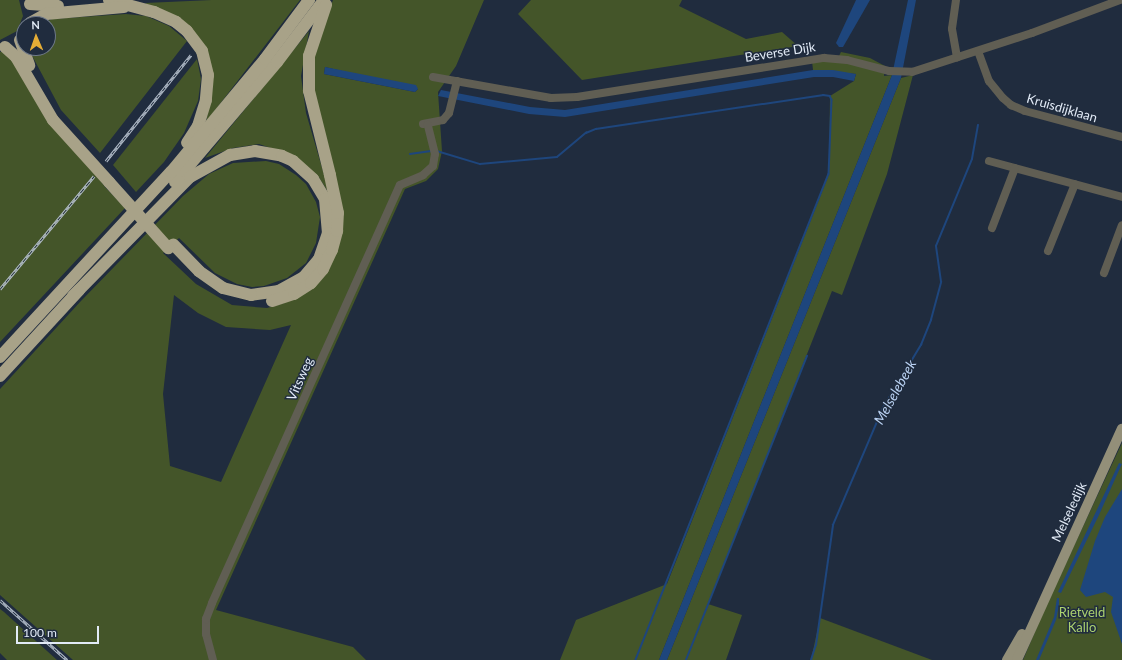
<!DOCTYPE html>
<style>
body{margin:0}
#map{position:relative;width:1122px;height:660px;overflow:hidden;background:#202c3e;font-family:Lato,sans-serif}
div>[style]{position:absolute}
.green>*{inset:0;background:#445529}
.water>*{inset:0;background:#1e467d}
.stream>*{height:1.5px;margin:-0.75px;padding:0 0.75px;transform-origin:0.75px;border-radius:0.75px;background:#1e467d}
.minor>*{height:8px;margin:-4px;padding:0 4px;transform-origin:4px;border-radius:4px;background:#605e53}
.major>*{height:10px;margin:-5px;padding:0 5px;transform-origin:5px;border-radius:5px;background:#938f79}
.highway>*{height:12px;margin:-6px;padding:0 6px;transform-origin:6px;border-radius:6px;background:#a8a288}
.rail>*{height:3px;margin-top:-1.5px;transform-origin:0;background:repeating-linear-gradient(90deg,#202c3e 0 4.5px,#b3bdca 0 9px);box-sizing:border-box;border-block:1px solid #b3bdca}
.highway-bridge>*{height:12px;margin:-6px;padding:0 6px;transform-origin:6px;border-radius:6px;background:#a8a288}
span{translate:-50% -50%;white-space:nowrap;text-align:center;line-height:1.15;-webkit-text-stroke:3px #202c3e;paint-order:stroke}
.street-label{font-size:13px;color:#e2ebf7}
.park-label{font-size:13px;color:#acd26f}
.water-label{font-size:14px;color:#b9d1f2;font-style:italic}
.north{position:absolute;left:16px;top:16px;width:40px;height:40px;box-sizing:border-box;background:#202c3e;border:1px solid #6e7888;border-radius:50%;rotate:358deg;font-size:11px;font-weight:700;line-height:16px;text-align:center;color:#e2ebf7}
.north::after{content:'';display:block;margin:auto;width:14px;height:18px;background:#e5ad36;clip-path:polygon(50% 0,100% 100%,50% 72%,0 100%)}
.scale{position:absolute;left:16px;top:626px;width:83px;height:18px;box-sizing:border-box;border:2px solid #e2ebf7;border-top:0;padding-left:5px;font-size:12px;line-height:14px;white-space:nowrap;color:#e2ebf7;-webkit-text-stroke:3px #202c3e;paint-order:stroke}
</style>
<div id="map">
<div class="green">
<i style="clip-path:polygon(0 0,19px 0,23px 16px,17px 31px,0 40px)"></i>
<i style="clip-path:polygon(212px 0,300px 0,206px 122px,213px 86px,209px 59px,196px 35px,145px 3px)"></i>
<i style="clip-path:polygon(evenodd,333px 0,484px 0,456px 66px,438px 92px,442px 151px,438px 169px,426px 181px,405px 189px,216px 610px,353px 647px,366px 660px,73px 660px,0 595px,0 389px,80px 302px,183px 196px,209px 174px,233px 163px,266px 161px,279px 164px,296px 175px,306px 184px,316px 202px,320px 217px,316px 243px,306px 263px,287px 278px,264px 286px,252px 287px,237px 284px,215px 273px,179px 238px,163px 253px,196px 284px,232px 305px,267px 308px,284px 303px,336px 251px,316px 110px,312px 56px,333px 0,325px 67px,418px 89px,415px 92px,324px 74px,325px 67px,333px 0,174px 295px,198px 313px,226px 327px,270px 330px,291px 325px,221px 482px,170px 466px,163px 394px,174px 295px)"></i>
<i style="clip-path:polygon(531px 0,682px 0,679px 6px,746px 39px,782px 32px,798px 46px,582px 80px,518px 14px)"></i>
<i style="clip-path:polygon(126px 14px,146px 16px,169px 26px,187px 41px,100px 153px,61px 110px,28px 48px,48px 48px,48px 24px,41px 24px,52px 19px)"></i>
<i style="clip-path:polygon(309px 31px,301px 76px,306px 113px,330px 195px,318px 176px,294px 156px,259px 144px,233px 148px,205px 158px)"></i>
<i style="clip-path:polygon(4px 51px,9px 55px,105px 187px,125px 208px,0 342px,0 52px)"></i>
<i style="clip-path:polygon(841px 52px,870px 58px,885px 66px,884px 76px,892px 75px,659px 660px,560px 660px,576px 620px,667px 584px,829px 174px,830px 96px,854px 81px,856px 74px,813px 70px,812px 61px,837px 60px)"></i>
<i style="clip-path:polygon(197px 59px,201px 79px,198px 101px,184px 133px,164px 162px,136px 192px,113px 165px)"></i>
<i style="clip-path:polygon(913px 75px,887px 174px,842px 295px,832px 291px,708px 604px,742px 615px,726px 660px,667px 660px,901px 78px)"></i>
<i style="clip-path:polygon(1122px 443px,1122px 660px,1023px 660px,1045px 608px)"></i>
<i style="clip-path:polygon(0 609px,4px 612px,57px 660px,7px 660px,0 653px)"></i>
<i style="clip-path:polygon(820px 618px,932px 660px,811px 660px)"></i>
</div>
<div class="water">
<i style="clip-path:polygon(856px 0,870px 0,843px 47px,839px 47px,836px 43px)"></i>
<i style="clip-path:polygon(908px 0,916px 0,901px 78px,667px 660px,659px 660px,892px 75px)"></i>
<i style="clip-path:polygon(325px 67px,416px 85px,418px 89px,415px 92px,324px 74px)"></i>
<i style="clip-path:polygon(813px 70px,833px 70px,856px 74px,854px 81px,833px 77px,814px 77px,565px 117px,529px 114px,438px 96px,441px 90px,530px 107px,565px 110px)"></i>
<i style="clip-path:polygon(1119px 463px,1122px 464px,1120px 468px,1099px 515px,1061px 593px,1058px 592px)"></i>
<i style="clip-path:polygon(1122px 489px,1122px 644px,1111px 612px,1113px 597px,1105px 592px,1086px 597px,1080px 590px,1095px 541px,1105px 517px)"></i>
<i style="clip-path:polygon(1057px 598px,1059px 598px,1059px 605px,1056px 620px,1039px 660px,1036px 660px,1054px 617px)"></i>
</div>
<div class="stream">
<i style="left:437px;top:151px;width:45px;rotate:16.8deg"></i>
<i style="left:480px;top:164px;width:77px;rotate:-5.2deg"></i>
<i style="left:557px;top:157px;width:38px;rotate:-40deg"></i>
<i style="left:586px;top:133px;width:11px;rotate:-22deg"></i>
<i style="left:596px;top:129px;width:230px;rotate:-8.5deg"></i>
<i style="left:823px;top:95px;width:7px;rotate:8deg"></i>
<i style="left:830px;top:96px;width:4px;rotate:63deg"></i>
<i style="left:832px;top:100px;width:74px;rotate:92.3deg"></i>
<i style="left:829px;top:174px;width:523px;rotate:111.66deg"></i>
<i style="left:410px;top:154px;width:21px;rotate:-8deg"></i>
<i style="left:686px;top:660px;width:327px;rotate:-68.3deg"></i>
<i style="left:811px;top:660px;width:16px;rotate:-72deg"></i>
<i style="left:816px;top:645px;width:121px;rotate:-81.9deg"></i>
<i style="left:833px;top:525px;width:127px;rotate:-66.9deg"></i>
<i style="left:883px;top:408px;width:74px;rotate:-58.9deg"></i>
<i style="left:921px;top:345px;width:27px;rotate:-68deg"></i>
<i style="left:931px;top:320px;width:39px;rotate:-75deg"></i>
<i style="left:941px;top:282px;width:36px;rotate:-98deg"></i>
<i style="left:936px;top:246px;width:94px;rotate:-67.5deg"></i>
<i style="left:972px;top:159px;width:34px;rotate:-80deg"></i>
</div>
<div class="minor">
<i style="left:956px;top:0;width:29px;rotate:98deg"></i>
<i style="left:952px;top:29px;width:29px;rotate:80deg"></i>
<i style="left:978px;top:51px;width:32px;rotate:70deg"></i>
<i style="left:989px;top:81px;width:22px;rotate:51deg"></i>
<i style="left:1003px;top:98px;width:11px;rotate:41deg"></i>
<i style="left:1011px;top:105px;width:15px;rotate:23deg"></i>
<i style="left:1025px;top:111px;width:100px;rotate:15deg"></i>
<i style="left:433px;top:77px;width:120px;rotate:10.1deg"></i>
<i style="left:551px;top:98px;width:26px;rotate:-2deg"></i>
<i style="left:577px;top:97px;width:250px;rotate:-9deg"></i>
<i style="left:824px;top:58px;width:23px;rotate:5deg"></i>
<i style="left:847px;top:60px;width:43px;rotate:14.7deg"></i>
<i style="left:889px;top:71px;width:23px;rotate:2deg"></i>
<i style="left:912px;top:72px;width:126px;rotate:-18deg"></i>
<i style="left:1032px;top:33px;width:94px;rotate:-20.6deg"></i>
<i style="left:423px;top:124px;width:20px;rotate:-11deg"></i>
<i style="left:443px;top:120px;width:9px;rotate:-49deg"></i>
<i style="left:449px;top:113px;width:33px;rotate:-76deg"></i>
<i style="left:989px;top:161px;width:138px;rotate:15.1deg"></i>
<i style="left:992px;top:228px;width:64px;rotate:-69deg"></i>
<i style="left:1048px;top:251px;width:72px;rotate:-68.1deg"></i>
<i style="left:1104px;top:273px;width:51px;rotate:-69.4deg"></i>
<i style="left:213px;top:660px;width:27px;rotate:-105deg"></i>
<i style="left:206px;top:634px;width:15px;rotate:-90deg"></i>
<i style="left:206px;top:619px;width:17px;rotate:-69deg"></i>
<i style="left:212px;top:603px;width:458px;rotate:-65.8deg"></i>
<i style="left:400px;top:185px;width:25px;rotate:-23deg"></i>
<i style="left:423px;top:175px;width:13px;rotate:-42deg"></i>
<i style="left:433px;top:166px;width:12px;rotate:-81deg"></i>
<i style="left:435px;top:154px;width:30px;rotate:-104deg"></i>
</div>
<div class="major">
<i style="left:1007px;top:660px;width:30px;rotate:-60deg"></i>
<i style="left:1017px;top:660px;width:254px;rotate:-65.6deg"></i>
</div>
<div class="highway">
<i style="left:109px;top:0;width:47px;rotate:14.9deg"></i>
<i style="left:154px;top:12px;width:24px;rotate:24deg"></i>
<i style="left:176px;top:22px;width:14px;rotate:39deg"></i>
<i style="left:187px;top:31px;width:25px;rotate:53deg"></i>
<i style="left:202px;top:51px;width:25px;rotate:76deg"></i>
<i style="left:208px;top:75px;width:25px;rotate:95deg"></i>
<i style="left:206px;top:100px;width:27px;rotate:107deg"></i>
<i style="left:198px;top:126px;width:20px;rotate:123deg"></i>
<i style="left:30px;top:4px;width:28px;rotate:4deg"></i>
<i style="left:30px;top:23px;width:18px;rotate:-29deg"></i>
<i style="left:46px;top:14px;width:78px;rotate:-5.1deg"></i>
<i style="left:20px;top:40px;width:27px;rotate:70deg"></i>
<i style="left:5px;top:47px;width:15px;rotate:42deg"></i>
<i style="left:16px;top:57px;width:73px;rotate:59.6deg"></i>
<i style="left:53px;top:120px;width:84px;rotate:47.9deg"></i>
<i style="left:175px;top:182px;width:157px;rotate:-49.6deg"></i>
<i style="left:277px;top:62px;width:78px;rotate:-52.8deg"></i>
<i style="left:73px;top:296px;width:167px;rotate:-45.5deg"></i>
<i style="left:190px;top:177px;width:46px;rotate:-28.8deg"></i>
<i style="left:230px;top:155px;width:25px;rotate:-9deg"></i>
<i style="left:255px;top:151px;width:27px;rotate:10deg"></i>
<i style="left:282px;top:156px;width:12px;rotate:24deg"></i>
<i style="left:293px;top:161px;width:27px;rotate:42deg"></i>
<i style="left:313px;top:179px;width:23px;rotate:59deg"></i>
<i style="left:325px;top:199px;width:34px;rotate:85deg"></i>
<i style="left:328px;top:233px;width:28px;rotate:109deg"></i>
<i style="left:319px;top:259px;width:23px;rotate:130deg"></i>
<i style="left:304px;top:277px;width:29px;rotate:151deg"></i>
<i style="left:279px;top:291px;width:28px;rotate:172deg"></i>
<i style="left:251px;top:295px;width:29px;rotate:-166deg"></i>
<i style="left:223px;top:288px;width:29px;rotate:-145deg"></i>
<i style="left:199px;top:271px;width:37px;rotate:-134deg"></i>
<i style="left:272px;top:301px;width:23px;rotate:-18deg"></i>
<i style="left:294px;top:294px;width:20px;rotate:-33deg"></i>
<i style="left:311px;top:283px;width:18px;rotate:-49deg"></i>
<i style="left:323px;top:269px;width:21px;rotate:-65deg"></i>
<i style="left:332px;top:250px;width:20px;rotate:-75deg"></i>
<i style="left:337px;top:231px;width:18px;rotate:-87deg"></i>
<i style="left:338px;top:213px;width:39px;rotate:-102deg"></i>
<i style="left:330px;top:175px;width:87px;rotate:-104deg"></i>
<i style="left:309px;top:91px;width:35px;rotate:-90deg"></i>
<i style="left:309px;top:56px;width:54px;rotate:-71.6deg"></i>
<i style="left:0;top:357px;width:252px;rotate:-47.3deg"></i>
<i style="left:171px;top:172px;width:147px;rotate:-50.2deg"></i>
<i style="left:265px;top:59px;width:74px;rotate:-53.3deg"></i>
<i style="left:0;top:376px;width:117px;rotate:-47.4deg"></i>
</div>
<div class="rail">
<i style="left:106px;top:161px;width:136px;rotate:-51.3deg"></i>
<i style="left:0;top:289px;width:147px;rotate:-50.2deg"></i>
<i style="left:0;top:600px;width:90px;rotate:41.8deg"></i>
</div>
<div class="highway-bridge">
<i style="left:109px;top:182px;width:89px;rotate:48.2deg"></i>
</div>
<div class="street-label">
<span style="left:780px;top:52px;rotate:-9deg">Beverse Dijk</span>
<span style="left:1062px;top:108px;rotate:16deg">Kruisdijklaan</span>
<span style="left:300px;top:379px;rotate:-66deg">Vitsweg</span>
<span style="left:1069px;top:512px;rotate:-65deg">Melseledijk</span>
</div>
<div class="park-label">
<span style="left:1082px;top:620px">Rietveld<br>Kallo</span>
</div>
<div class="water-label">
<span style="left:895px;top:392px;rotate:-61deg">Melselebeek</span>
</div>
<div class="north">N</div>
<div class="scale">100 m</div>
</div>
